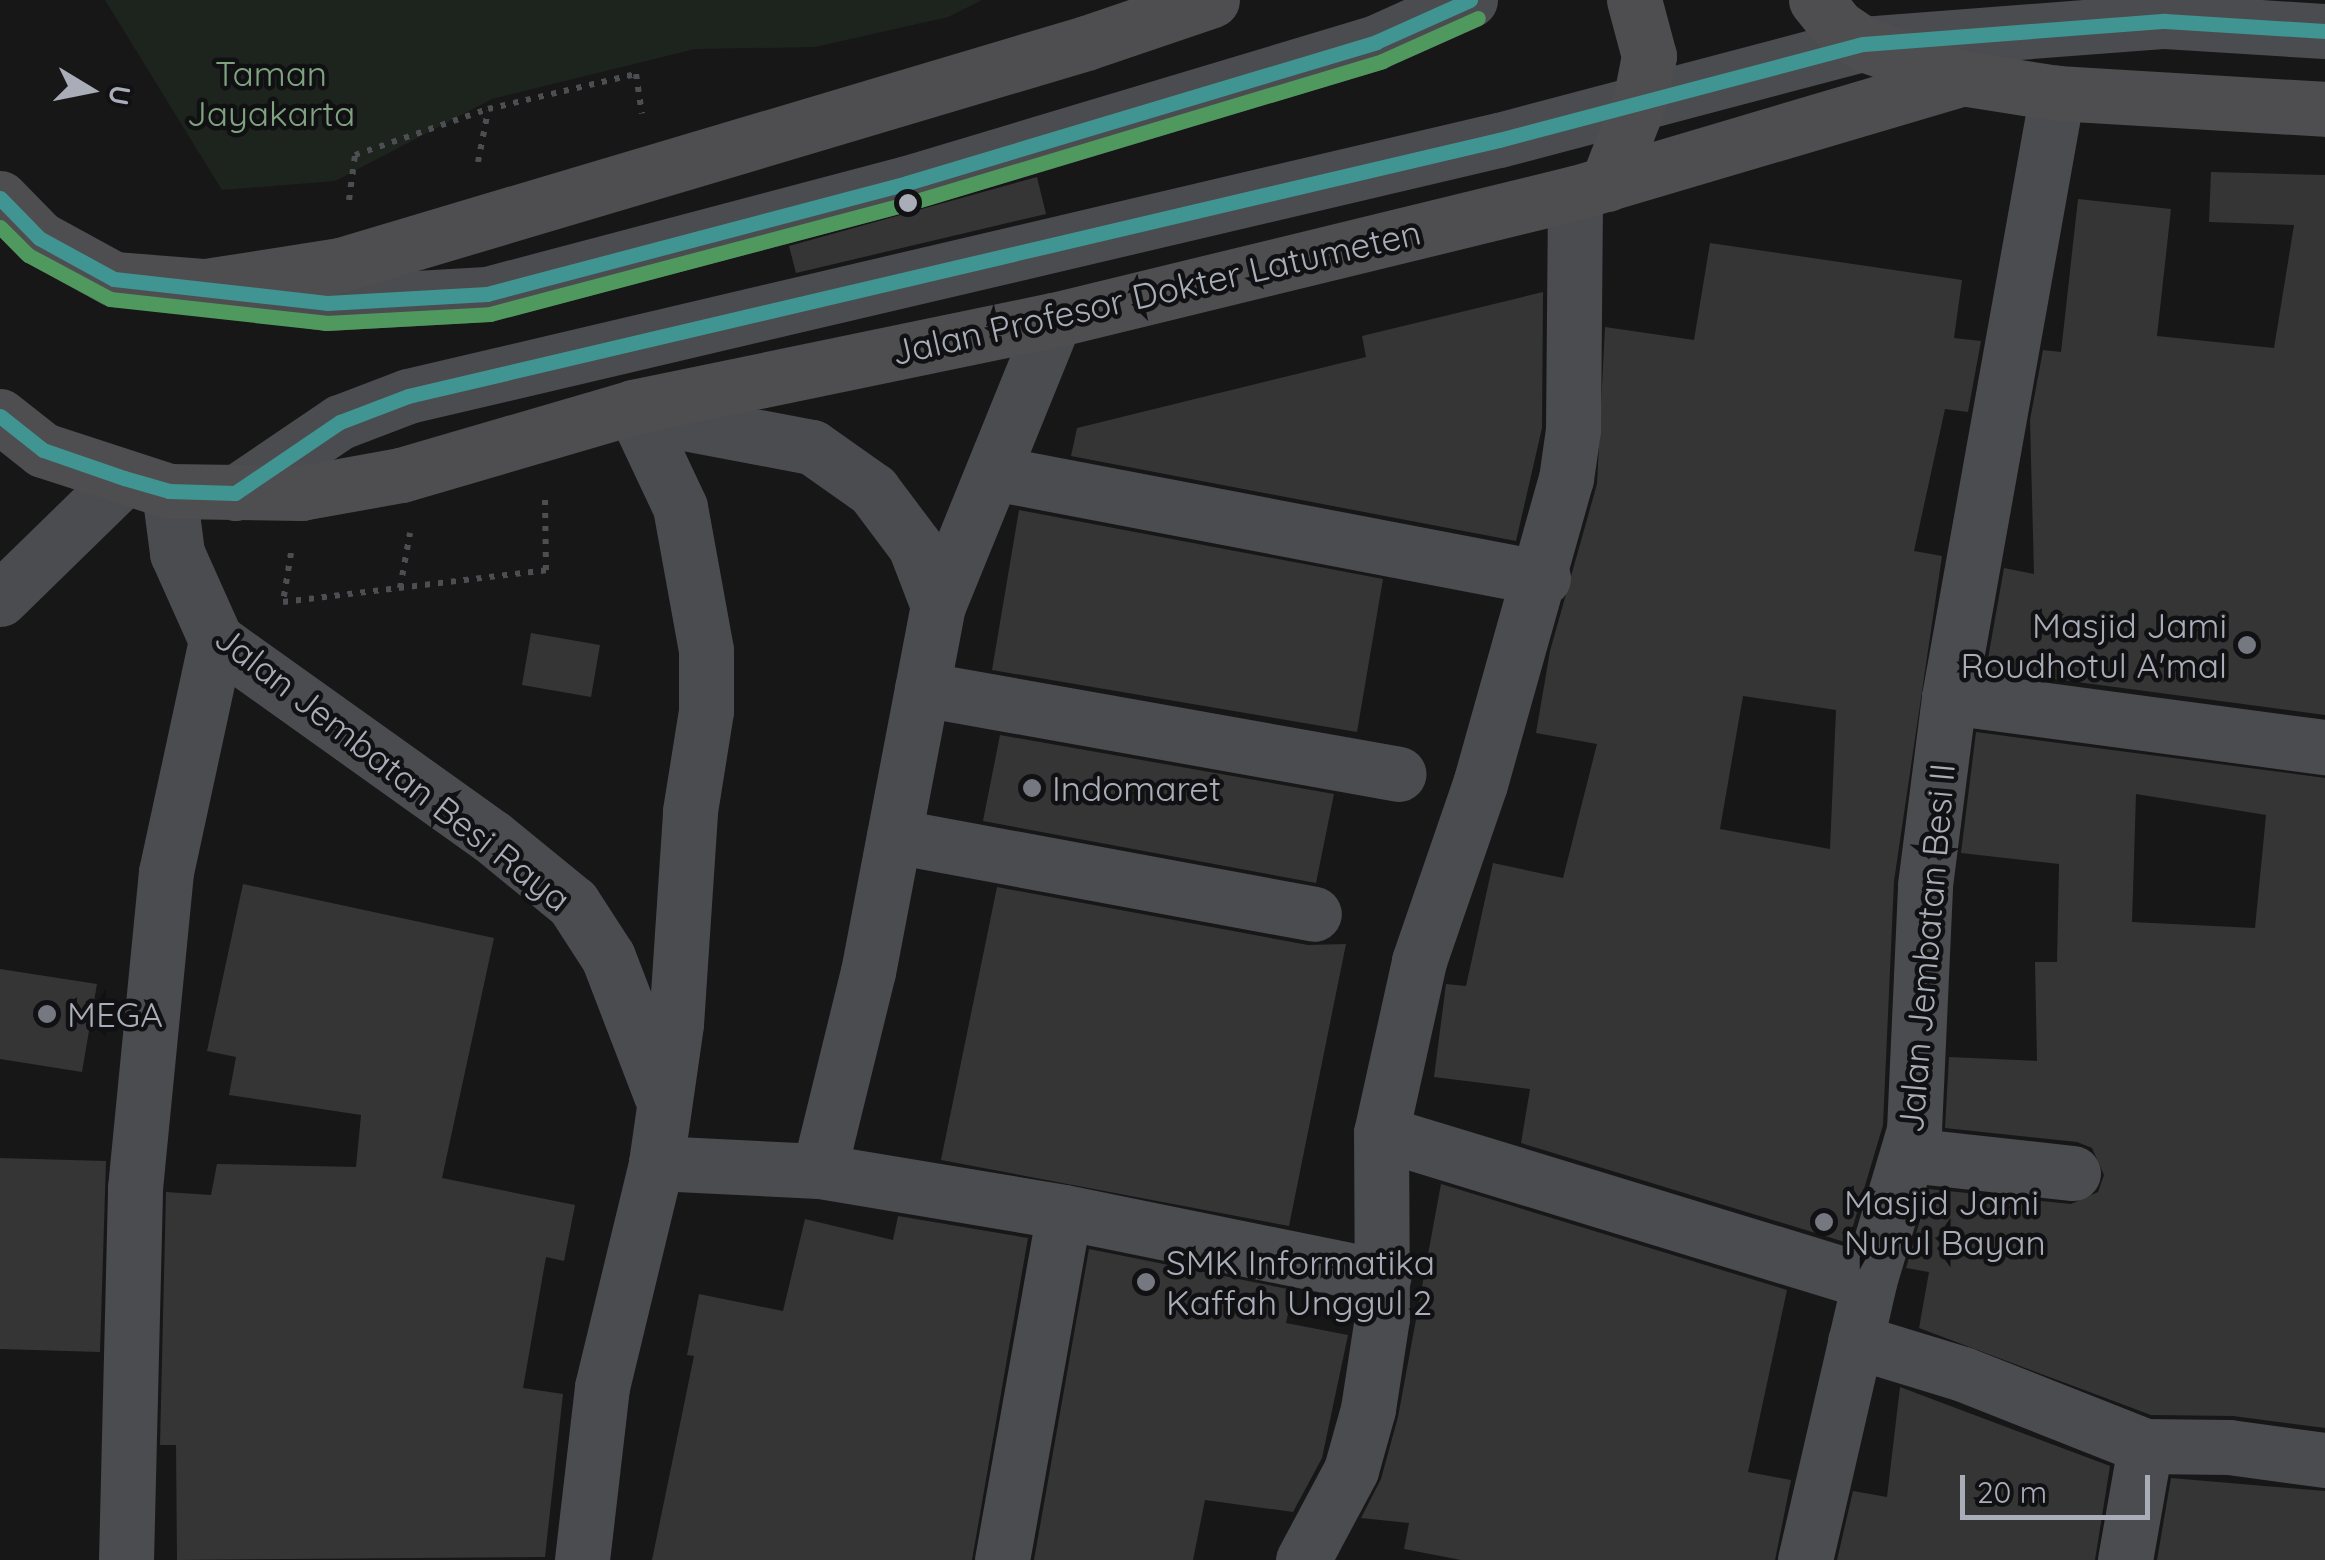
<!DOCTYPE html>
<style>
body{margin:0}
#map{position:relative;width:2325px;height:1560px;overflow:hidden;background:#171717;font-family:Quicksand,sans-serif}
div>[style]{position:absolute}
.green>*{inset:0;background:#1d241e}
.building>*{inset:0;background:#353536}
.path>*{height:6px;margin-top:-3px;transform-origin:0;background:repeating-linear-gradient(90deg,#4d4e52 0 5px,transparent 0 13px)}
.minor>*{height:55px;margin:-27.5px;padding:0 27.5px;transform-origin:27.5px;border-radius:27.5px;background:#4b4c50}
.highway>*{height:55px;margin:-27.5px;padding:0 27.5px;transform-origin:27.5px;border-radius:27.5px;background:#4e4e51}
.bus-1>*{height:15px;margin:-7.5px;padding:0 7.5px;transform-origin:7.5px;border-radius:7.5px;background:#409592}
.bus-2>*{height:15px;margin:-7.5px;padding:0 7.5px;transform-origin:7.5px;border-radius:7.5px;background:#50995e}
.dots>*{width:28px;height:28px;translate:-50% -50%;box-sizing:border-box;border:5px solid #111113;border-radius:50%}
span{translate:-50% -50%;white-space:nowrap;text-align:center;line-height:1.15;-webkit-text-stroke:9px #111113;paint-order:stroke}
.park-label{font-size:35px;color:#7fa381}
.street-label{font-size:35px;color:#a8adb8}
.poi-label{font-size:35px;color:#a8adb8}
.right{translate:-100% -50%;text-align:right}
.left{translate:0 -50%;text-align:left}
.north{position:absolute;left:40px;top:40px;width:100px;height:100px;-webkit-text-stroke:8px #111113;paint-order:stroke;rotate:100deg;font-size:28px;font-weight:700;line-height:40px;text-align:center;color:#a8adb8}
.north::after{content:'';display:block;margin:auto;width:35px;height:45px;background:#a8adb8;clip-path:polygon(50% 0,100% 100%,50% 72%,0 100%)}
.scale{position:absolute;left:1960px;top:1475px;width:190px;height:45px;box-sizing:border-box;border:5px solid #a8adb8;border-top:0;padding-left:12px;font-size:30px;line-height:35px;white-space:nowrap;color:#a8adb8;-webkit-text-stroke:8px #111113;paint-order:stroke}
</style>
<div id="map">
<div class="green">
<i style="clip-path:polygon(105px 0,982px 0,948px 17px,815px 47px,695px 49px,492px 99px,335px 181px,222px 190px)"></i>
</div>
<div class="building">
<i style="clip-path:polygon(2211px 172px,2325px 175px,2325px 715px,1986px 670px,2004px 568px,2034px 574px,2030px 420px,2043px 350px,2061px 352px,2078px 199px,2171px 209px,2157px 336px,2274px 348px,2294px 225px,2209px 222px)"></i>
<i style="clip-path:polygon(1037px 177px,1046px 214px,796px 273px,789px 246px)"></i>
<i style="clip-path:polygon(evenodd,1710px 243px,1962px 280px,1954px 338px,1981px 341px,1968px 412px,1945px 409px,1914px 551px,1942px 556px,1894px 881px,1883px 1125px,1848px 1243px,1521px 1143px,1530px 1089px,1434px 1077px,1446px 984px,1466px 986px,1493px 863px,1563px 878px,1597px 744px,1536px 733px,1550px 651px,1597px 484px,1605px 327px,1694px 340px,1710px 243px,1743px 696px,1836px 710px,1830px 849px,1720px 829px,1743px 696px)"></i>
<i style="clip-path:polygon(1543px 292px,1542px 428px,1516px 541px,1071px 456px,1077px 428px,1366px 357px,1362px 336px)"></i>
<i style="clip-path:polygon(1019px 510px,1383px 579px,1357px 732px,992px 670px)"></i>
<i style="clip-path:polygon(531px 633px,600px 645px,591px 697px,522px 685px)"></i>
<i style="clip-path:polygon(evenodd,1976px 732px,2325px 778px,2325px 1428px,2233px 1416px,2151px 1415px,1919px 1328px,1929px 1272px,1906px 1268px,1929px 1189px,2071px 1204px,2098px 1192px,2104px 1175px,2092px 1148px,2077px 1142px,1945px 1128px,1949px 1057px,2037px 1061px,2035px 962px,2057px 962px,2059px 864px,1961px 853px,1976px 732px,2136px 794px,2266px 815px,2255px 928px,2132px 922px,2136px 794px)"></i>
<i style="clip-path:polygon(1000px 735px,1334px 794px,1316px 883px,983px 821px)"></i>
<i style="clip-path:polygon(243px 884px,494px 938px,442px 1178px,575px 1205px,564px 1261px,546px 1257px,523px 1388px,563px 1394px,545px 1557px,177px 1560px,176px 1445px,160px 1445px,166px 1192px,211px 1195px,217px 1164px,356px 1167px,361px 1115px,229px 1095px,236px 1057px,207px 1051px)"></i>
<i style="clip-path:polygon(997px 887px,1308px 945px,1346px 944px,1289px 1226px,941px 1160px)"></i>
<i style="clip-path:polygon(0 969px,97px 984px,82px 1072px,0 1059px)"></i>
<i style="clip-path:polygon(0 1158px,106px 1161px,100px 1352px,0 1349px)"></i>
<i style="clip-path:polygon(1441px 1184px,1787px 1290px,1748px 1472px,1791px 1480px,1775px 1560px,1461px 1560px,1404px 1549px,1409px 1523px,1361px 1518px,1381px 1479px,1398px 1417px)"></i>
<i style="clip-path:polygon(898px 1216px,1028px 1238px,972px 1560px,652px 1560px,694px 1356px,687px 1355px,699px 1294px,783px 1311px,805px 1219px,893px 1240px)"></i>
<i style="clip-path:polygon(1089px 1249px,1293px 1290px,1286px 1323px,1348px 1335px,1322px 1458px,1293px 1512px,1205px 1500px,1193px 1560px,1034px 1560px)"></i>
<i style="clip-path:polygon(1900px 1387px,2110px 1466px,2095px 1560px,1837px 1560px,1853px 1491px,1887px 1497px)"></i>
<i style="clip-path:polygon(2171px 1478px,2325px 1491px,2325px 1560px,2157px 1560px)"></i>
</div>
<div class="path">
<i style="left:478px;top:162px;width:52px;rotate:-78.9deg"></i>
<i style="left:349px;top:200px;width:45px;rotate:-82.4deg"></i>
<i style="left:355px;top:155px;width:141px;rotate:-19.1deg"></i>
<i style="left:488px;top:109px;width:152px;rotate:-13.3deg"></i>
<i style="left:636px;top:74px;width:40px;rotate:81.5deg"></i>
<i style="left:291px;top:553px;width:50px;rotate:99.3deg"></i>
<i style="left:283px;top:602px;width:265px;rotate:-6.9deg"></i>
<i style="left:546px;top:570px;width:73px;rotate:-90.8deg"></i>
<i style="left:400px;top:588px;width:56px;rotate:-79.7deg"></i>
</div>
<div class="minor">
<i style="left:224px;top:289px;width:104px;rotate:7.7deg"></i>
<i style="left:327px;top:303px;width:160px;rotate:-3.2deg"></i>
<i style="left:487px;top:294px;width:434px;rotate:-14.8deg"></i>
<i style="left:907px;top:183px;width:490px;rotate:-16.7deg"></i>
<i style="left:1376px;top:42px;width:103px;rotate:-24.1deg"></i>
<i style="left:642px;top:415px;width:173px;rotate:10.7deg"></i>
<i style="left:812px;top:447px;width:75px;rotate:35.2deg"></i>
<i style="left:873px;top:490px;width:70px;rotate:53.1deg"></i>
<i style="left:915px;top:546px;width:64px;rotate:69deg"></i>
<i style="left:994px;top:473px;width:559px;rotate:10.83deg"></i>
<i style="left:169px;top:491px;width:63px;rotate:82.6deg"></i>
<i style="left:177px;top:553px;width:95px;rotate:65.9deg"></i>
<i style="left:216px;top:640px;width:338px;rotate:35.5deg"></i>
<i style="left:491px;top:836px;width:106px;rotate:39.3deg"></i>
<i style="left:573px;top:903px;width:64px;rotate:57.1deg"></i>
<i style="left:608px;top:957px;width:148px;rotate:69deg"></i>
<i style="left:235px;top:493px;width:127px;rotate:-34.1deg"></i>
<i style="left:340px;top:422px;width:73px;rotate:-20.9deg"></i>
<i style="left:408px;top:396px;width:1121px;rotate:-13.21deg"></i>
<i style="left:1499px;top:140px;width:376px;rotate:-14.8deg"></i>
<i style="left:1863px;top:44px;width:303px;rotate:-4.4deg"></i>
<i style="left:2165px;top:21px;width:160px;rotate:3.6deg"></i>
<i style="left:0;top:599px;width:173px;rotate:-44.3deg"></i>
<i style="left:922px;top:689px;width:484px;rotate:10.1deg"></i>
<i style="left:1949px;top:697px;width:379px;rotate:7.6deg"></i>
<i style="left:894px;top:836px;width:427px;rotate:10.5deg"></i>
<i style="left:1381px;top:1133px;width:510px;rotate:16.98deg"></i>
<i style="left:1909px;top:1155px;width:165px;rotate:6.3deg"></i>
<i style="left:656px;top:1163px;width:163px;rotate:2.8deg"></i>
<i style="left:819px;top:1171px;width:205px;rotate:-76.2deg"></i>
<i style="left:868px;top:972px;width:373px;rotate:-79.2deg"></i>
<i style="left:938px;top:606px;width:309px;rotate:-67.9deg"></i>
<i style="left:819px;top:1171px;width:248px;rotate:9.5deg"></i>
<i style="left:1064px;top:1212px;width:326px;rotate:11.5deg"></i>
<i style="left:1855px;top:1341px;width:113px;rotate:17deg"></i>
<i style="left:1963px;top:1374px;width:196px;rotate:21.6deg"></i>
<i style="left:2145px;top:1446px;width:84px;rotate:0.7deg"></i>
<i style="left:2229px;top:1447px;width:97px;rotate:7.7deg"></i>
<i style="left:126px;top:1560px;width:372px;rotate:-88.6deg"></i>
<i style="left:135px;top:1188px;width:318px;rotate:-84.4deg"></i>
<i style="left:166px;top:872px;width:237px;rotate:-77.8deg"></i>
<i style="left:582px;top:1560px;width:174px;rotate:-83.4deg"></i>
<i style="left:602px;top:1387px;width:230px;rotate:-76.4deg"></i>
<i style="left:656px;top:1163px;width:140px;rotate:-81.8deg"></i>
<i style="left:676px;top:1024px;width:213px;rotate:-86.2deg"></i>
<i style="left:690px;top:811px;width:101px;rotate:-80.9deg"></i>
<i style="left:706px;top:711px;width:61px;rotate:-90deg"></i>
<i style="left:706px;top:650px;width:145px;rotate:-100.3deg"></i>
<i style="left:680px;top:507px;width:110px;rotate:-115.2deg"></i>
<i style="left:1002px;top:1560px;width:353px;rotate:-79.9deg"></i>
<i style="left:1303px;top:1560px;width:102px;rotate:-61.9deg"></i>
<i style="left:1351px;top:1470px;width:63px;rotate:-74.4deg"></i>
<i style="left:1368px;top:1409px;width:92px;rotate:-81.3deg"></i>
<i style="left:1382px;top:1318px;width:185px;rotate:-90.3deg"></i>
<i style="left:1381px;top:1133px;width:176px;rotate:-77.5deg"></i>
<i style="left:1419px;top:961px;width:187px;rotate:-71deg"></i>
<i style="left:1480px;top:784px;width:317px;rotate:-74.3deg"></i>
<i style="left:1566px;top:479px;width:49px;rotate:-81.9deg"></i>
<i style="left:1573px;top:430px;width:237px;rotate:-89.5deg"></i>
<i style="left:1805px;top:1560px;width:285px;rotate:-77deg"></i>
<i style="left:1869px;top:1282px;width:159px;rotate:-73.5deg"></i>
<i style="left:1914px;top:1130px;width:245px;rotate:-87.4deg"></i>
<i style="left:1925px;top:885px;width:190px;rotate:-82.7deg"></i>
<i style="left:1949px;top:697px;width:614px;rotate:-79.86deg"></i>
<i style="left:2125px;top:1560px;width:116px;rotate:-80deg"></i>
</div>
<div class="highway">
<i style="left:1816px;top:0;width:35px;rotate:51deg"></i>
<i style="left:1838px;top:27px;width:30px;rotate:34deg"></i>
<i style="left:1863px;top:44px;width:105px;rotate:19deg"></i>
<i style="left:1607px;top:184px;width:93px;rotate:-68.7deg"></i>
<i style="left:1641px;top:97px;width:42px;rotate:-79deg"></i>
<i style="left:1649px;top:56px;width:58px;rotate:-105deg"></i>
<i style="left:0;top:198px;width:56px;rotate:45.7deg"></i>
<i style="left:39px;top:238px;width:85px;rotate:28.7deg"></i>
<i style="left:114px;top:279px;width:92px;rotate:4.4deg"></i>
<i style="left:206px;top:286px;width:136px;rotate:-8.9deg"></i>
<i style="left:340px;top:265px;width:778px;rotate:-16.57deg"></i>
<i style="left:1086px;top:43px;width:133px;rotate:-18.8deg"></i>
<i style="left:0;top:416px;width:55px;rotate:38.3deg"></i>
<i style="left:43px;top:450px;width:133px;rotate:18deg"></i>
<i style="left:169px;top:491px;width:132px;rotate:0.9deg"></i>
<i style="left:301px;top:493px;width:102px;rotate:-10.2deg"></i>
<i style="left:401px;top:475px;width:242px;rotate:-16.3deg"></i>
<i style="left:633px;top:407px;width:430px;rotate:-11.7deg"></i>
<i style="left:1054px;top:320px;width:536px;rotate:-13.7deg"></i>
<i style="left:1575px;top:193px;width:404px;rotate:-16.5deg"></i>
<i style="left:1962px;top:78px;width:96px;rotate:9deg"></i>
<i style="left:2057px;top:93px;width:268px;rotate:3.4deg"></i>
</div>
<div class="bus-1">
<i style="left:0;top:198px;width:56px;rotate:45.7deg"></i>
<i style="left:39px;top:238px;width:85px;rotate:28.7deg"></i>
<i style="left:114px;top:279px;width:214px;rotate:6.4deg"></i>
<i style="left:327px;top:303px;width:160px;rotate:-3.2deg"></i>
<i style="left:487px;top:294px;width:434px;rotate:-14.8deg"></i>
<i style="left:907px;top:183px;width:490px;rotate:-16.7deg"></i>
<i style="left:1376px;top:42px;width:103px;rotate:-24.1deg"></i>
<i style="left:0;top:416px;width:55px;rotate:38.3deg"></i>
<i style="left:43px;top:450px;width:86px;rotate:19.1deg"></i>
<i style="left:124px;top:478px;width:47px;rotate:16.1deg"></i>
<i style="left:169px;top:491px;width:66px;rotate:1.7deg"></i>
<i style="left:235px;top:493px;width:127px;rotate:-34.1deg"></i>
<i style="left:340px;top:422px;width:73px;rotate:-20.9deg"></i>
<i style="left:408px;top:396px;width:1121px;rotate:-13.21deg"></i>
<i style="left:1499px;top:140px;width:376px;rotate:-14.8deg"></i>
<i style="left:1863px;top:44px;width:303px;rotate:-4.4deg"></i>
<i style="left:2165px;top:21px;width:160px;rotate:3.6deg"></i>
</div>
<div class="bus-2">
<i style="left:0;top:227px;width:40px;rotate:45deg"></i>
<i style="left:28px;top:255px;width:93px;rotate:28.2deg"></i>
<i style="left:110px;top:299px;width:217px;rotate:6.3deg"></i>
<i style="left:326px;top:323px;width:164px;rotate:-3.1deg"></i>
<i style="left:490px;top:314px;width:438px;rotate:-14.8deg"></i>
<i style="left:913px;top:202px;width:490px;rotate:-16.7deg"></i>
<i style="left:1382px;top:61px;width:105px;rotate:-24.1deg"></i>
</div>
<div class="dots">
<i style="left:908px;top:203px;background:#a8adb8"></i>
<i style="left:2247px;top:645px;background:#757880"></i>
<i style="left:1032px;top:788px;background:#757880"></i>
<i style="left:47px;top:1014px;background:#757880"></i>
<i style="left:1824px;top:1222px;background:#757880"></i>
<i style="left:1146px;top:1282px;background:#757880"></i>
</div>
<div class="park-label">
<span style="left:271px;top:93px">Taman<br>Jayakarta</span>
</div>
<div class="street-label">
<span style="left:1156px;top:292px;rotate:-13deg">Jalan Profesor Dokter Latumeten</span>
<span style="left:393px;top:768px;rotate:38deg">Jalan Jembatan Besi Raya</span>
<span style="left:1926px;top:948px;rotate:-85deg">Jalan Jembatan Besi II</span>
</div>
<div class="poi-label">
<span class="right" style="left:2227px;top:645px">Masjid Jami<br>Roudhotul A'mal</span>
<span class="left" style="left:1052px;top:788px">Indomaret</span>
<span class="left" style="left:67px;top:1014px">MEGA</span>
<span class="left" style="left:1844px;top:1222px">Masjid Jami<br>Nurul Bayan</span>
<span class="left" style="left:1166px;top:1282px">SMK Informatika<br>Kaffah Unggul 2</span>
</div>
<div class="north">U</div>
<div class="scale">20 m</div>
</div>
